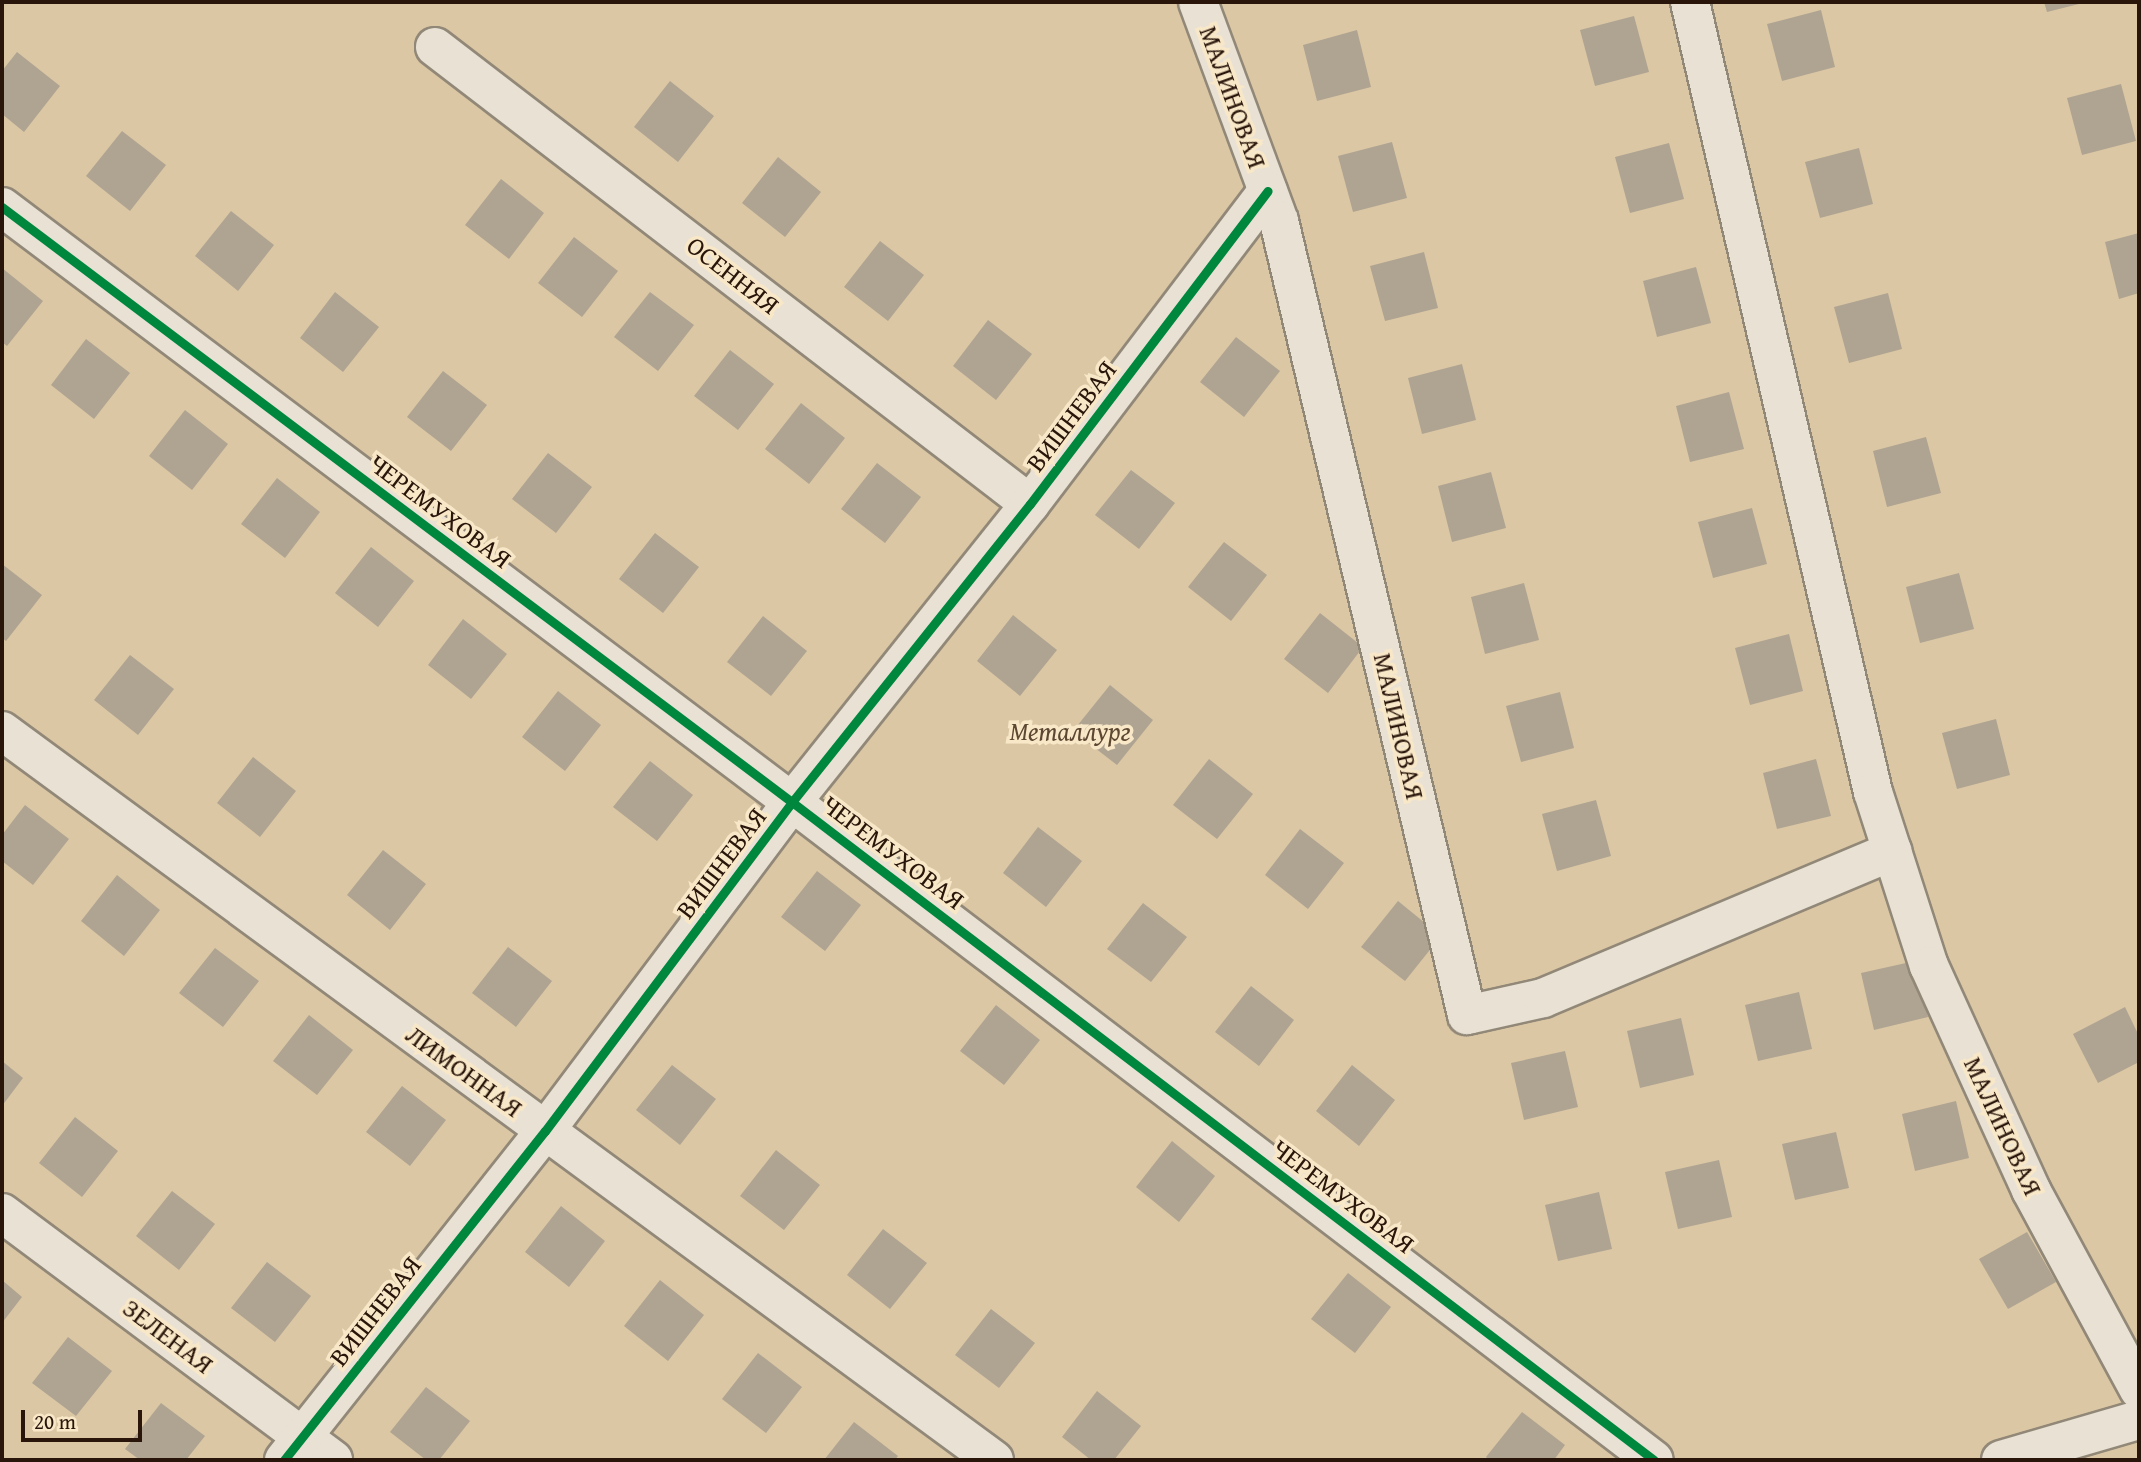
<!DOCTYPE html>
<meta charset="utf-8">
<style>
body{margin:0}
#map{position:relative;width:2141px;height:1462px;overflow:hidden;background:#e5d7bc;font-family:"Gentium Book Plus",serif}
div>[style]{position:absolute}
.green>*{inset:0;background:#dbc7a4}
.building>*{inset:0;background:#afa492}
.roads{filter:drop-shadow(2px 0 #928878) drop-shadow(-2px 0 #928878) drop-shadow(0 2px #928878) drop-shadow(0 -2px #928878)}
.minor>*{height:38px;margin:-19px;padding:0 19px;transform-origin:19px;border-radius:19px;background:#e8e1d4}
.cycleway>*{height:9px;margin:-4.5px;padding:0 4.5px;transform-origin:4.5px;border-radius:4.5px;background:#00873e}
span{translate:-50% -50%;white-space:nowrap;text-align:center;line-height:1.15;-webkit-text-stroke:7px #f9e8c8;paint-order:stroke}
.street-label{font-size:26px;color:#2a150a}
.park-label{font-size:26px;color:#5d4732;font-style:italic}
.frame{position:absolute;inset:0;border:4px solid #2a150a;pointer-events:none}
.scale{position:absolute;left:21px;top:1410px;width:121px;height:32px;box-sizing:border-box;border:4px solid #2a150a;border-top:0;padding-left:9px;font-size:21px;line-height:24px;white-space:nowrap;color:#2a150a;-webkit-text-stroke:5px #f9e8c8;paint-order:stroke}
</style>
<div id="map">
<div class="green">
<i style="clip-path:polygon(2px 2px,2139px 2px,2139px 1460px,2px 1460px)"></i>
</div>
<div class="building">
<i style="clip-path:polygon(2044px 2px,2083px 2px,2083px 3px,2047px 12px)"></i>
<i style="clip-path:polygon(1821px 10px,1835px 67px,1782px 81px,1767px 24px)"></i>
<i style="clip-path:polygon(1634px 16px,1649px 72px,1595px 86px,1580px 30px)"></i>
<i style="clip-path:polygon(1357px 30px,1371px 87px,1317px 101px,1303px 45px)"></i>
<i style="clip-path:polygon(17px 52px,60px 86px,24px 132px,2px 114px,2px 71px)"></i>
<i style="clip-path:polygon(670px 81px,714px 116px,678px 162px,634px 127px)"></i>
<i style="clip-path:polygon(2121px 84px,2136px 141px,2082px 155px,2067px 98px)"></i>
<i style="clip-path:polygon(122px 131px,166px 165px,130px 211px,86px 176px)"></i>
<i style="clip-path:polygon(1392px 142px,1407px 198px,1353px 212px,1338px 156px)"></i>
<i style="clip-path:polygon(1669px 143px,1684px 199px,1630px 213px,1615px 157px)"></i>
<i style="clip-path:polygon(1859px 148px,1873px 204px,1820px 218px,1805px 162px)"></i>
<i style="clip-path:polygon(778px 157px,821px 192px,785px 237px,742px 203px)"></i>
<i style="clip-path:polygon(501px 179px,544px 213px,509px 259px,465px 225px)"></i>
<i style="clip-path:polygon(231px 211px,274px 245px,238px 291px,195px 256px)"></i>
<i style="clip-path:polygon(2139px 233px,2139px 293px,2119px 299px,2105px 242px)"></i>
<i style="clip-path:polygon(574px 237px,618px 271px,582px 317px,538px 283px)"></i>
<i style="clip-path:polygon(880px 241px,924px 275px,888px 321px,844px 287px)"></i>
<i style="clip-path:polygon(1424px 252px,1438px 308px,1385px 321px,1370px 266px)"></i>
<i style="clip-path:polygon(1696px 267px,1711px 323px,1657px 337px,1643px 281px)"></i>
<i style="clip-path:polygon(2px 268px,43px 301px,7px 346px,2px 342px)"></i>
<i style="clip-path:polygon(335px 292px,379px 327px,343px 372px,300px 338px)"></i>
<i style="clip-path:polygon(650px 292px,694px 325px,658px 371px,614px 337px)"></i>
<i style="clip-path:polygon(1888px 293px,1902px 349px,1849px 363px,1834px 307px)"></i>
<i style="clip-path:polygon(988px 320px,1032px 354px,996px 400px,953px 366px)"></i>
<i style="clip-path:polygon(1236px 337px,1280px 371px,1244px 417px,1200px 382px)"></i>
<i style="clip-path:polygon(86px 339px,130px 373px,94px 419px,51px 385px)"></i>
<i style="clip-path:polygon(730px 350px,774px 384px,738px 430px,694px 396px)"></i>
<i style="clip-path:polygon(1462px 364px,1476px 420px,1422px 434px,1408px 378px)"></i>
<i style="clip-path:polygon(443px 371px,487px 405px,451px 451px,407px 417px)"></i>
<i style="clip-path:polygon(1729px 392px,1744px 449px,1690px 462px,1676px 406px)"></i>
<i style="clip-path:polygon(801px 403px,845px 438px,809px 484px,765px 449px)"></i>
<i style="clip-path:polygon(185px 410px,228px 444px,192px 490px,149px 456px)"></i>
<i style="clip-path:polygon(1926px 437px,1941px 493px,1887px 507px,1873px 451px)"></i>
<i style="clip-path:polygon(548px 453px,592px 487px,556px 533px,512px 499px)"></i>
<i style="clip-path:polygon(877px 463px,921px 497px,885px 543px,841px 509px)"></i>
<i style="clip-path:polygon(1131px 470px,1175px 503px,1139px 549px,1095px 515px)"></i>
<i style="clip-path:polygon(1491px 472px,1506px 528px,1452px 542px,1438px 486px)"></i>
<i style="clip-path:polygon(277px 478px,320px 512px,285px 558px,241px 524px)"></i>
<i style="clip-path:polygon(1752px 508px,1767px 564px,1713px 578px,1698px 522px)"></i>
<i style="clip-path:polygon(655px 533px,699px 567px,663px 613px,619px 579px)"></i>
<i style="clip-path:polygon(1224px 542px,1267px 575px,1231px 621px,1188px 587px)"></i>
<i style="clip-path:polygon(371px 547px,414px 581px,378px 627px,335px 593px)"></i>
<i style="clip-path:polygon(2px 564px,42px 595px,6px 641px,2px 638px)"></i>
<i style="clip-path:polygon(1959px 573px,1974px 629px,1920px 643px,1906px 587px)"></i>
<i style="clip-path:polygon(1524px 583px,1539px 640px,1485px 654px,1471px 597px)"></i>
<i style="clip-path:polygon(1320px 613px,1363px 647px,1328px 693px,1284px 659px)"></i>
<i style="clip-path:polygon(1013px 615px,1057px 650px,1020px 696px,977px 661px)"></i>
<i style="clip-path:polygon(763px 616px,807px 651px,771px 696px,727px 662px)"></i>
<i style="clip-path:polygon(463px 619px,507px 654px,471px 699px,428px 665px)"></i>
<i style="clip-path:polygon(1789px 634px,1803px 691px,1750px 705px,1735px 648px)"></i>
<i style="clip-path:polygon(130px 655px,174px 689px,138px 735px,94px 700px)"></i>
<i style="clip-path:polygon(1110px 685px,1153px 720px,1117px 765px,1073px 731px)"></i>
<i style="clip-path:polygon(558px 691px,601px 725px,565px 771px,522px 737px)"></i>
<i style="clip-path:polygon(1560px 692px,1574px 748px,1521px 762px,1506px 706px)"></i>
<i style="clip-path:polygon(1996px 719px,2010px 775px,1957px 789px,1942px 733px)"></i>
<i style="clip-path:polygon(253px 757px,296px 791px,260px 837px,217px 803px)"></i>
<i style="clip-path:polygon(1209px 759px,1253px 794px,1217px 839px,1173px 805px)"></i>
<i style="clip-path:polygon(1816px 759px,1831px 816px,1777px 829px,1763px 773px)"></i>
<i style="clip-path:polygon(650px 761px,693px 795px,657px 841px,613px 807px)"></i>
<i style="clip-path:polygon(1596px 800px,1611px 856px,1557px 871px,1542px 814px)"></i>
<i style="clip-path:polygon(25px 805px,69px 839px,33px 885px,2px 861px,2px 835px)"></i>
<i style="clip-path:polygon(1038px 827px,1082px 861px,1046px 907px,1003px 873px)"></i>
<i style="clip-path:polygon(1300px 829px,1344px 863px,1308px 909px,1265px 875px)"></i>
<i style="clip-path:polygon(383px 850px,426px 884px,390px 930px,347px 895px)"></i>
<i style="clip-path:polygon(817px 871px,861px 905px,825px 951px,781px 917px)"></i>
<i style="clip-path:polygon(117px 875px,160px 910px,124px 956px,81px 921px)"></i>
<i style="clip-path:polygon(1398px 901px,1441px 936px,1405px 981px,1361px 947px)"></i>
<i style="clip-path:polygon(1143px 903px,1187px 937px,1151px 982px,1107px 949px)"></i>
<i style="clip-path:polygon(508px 947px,552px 981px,516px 1027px,472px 993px)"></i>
<i style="clip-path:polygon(215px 948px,259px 981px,223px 1027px,179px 993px)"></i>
<i style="clip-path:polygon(1915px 961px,1928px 1017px,1874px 1030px,1861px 973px)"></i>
<i style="clip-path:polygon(1251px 986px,1294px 1020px,1259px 1066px,1215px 1032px)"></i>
<i style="clip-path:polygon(1799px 992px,1812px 1049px,1758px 1061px,1745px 1005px)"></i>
<i style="clip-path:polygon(996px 1005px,1040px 1040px,1004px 1085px,960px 1051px)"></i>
<i style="clip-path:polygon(2125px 1007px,2139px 1036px,2139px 1062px,2098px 1083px,2073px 1034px)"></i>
<i style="clip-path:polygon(309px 1015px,353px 1050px,317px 1095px,273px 1061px)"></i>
<i style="clip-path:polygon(1681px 1018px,1694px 1075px,1640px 1088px,1627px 1031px)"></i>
<i style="clip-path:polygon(1565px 1051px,1578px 1107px,1524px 1120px,1511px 1063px)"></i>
<i style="clip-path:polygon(2px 1061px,23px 1078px,2px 1106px)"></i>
<i style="clip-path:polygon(672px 1065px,716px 1099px,680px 1145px,636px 1110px)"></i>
<i style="clip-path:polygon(1352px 1065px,1395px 1100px,1359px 1146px,1316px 1111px)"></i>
<i style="clip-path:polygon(402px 1086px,446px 1120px,410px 1166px,366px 1132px)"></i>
<i style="clip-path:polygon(1956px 1101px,1969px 1158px,1915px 1171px,1902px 1114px)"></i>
<i style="clip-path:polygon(75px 1117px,118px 1151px,82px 1197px,39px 1163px)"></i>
<i style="clip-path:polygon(1836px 1132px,1849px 1188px,1795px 1200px,1782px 1144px)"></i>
<i style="clip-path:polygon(1172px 1141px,1215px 1176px,1179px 1222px,1136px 1187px)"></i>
<i style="clip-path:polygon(776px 1150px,820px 1185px,784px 1230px,740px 1196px)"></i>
<i style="clip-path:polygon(1719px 1160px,1732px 1217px,1678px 1229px,1665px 1172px)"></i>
<i style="clip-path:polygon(172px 1191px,215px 1224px,179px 1270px,136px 1236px)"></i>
<i style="clip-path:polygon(1599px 1192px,1612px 1249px,1558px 1261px,1545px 1205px)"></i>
<i style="clip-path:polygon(561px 1206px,605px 1241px,569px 1287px,525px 1252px)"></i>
<i style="clip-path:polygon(883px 1229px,927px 1263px,890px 1309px,847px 1275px)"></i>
<i style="clip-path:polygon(2027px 1232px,2056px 1282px,2008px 1309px,1979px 1259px)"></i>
<i style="clip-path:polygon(267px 1262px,311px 1296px,275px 1342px,231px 1308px)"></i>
<i style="clip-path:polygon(1348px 1273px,1391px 1307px,1355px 1353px,1311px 1319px)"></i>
<i style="clip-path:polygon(2px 1280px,22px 1297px,2px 1323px)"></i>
<i style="clip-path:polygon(660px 1280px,704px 1315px,668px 1361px,624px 1326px)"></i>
<i style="clip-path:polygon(991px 1309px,1035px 1343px,999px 1388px,955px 1355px)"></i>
<i style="clip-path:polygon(68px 1337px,112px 1371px,76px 1416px,32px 1383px)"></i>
<i style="clip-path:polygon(758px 1353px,802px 1387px,766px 1433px,722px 1399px)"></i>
<i style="clip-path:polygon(426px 1387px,470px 1421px,439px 1460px,426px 1460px,390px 1432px)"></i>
<i style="clip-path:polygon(1097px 1391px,1141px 1426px,1114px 1460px,1091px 1460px,1062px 1437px)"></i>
<i style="clip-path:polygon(161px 1403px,205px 1436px,186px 1460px,140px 1460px,125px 1449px)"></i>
<i style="clip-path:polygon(1522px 1412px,1565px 1445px,1554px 1460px,1489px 1460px,1486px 1457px)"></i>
<i style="clip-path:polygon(854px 1422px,898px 1456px,895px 1460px,824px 1460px)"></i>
</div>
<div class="roads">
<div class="minor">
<i style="left:1198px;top:2px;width:233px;rotate:69.7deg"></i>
<i style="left:1279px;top:221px;width:816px;rotate:76.68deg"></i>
<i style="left:1467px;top:1015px;width:78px;rotate:-12.6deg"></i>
<i style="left:1543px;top:998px;width:379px;rotate:-22.8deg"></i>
<i style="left:1690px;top:2px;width:811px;rotate:76.96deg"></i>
<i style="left:1873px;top:792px;width:62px;rotate:72.1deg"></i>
<i style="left:1892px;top:851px;width:121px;rotate:72.2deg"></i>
<i style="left:1929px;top:966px;width:246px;rotate:65.5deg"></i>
<i style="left:2031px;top:1190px;width:227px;rotate:61.6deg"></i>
<i style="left:435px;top:47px;width:750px;rotate:37.53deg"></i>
<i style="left:2px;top:207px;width:989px;rotate:36.99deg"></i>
<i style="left:792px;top:802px;width:1084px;rotate:37.36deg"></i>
<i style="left:2px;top:731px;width:1231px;rotate:36.31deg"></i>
<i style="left:2px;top:1213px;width:413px;rotate:36.7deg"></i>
<i style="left:284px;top:1460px;width:420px;rotate:-51.6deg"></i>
<i style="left:545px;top:1131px;width:411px;rotate:-53.1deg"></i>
<i style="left:792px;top:802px;width:381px;rotate:-51.4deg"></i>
<i style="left:1030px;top:504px;width:393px;rotate:-52.8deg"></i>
<i style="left:2001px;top:1460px;width:144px;rotate:-16.2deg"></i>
</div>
</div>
<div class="cycleway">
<i style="left:2px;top:207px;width:989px;rotate:36.99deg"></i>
<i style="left:792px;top:802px;width:1084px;rotate:37.36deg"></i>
<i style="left:284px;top:1460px;width:420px;rotate:-51.6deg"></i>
<i style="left:545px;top:1131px;width:411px;rotate:-53.1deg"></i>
<i style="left:792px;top:802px;width:381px;rotate:-51.4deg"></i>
<i style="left:1030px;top:504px;width:393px;rotate:-52.8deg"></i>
</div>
<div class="street-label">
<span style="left:1233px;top:97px;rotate:70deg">МАЛИНОВАЯ</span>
<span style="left:733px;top:275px;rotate:38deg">ОСЕННЯЯ</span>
<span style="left:1071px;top:416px;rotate:-53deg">ВИШНЕВАЯ</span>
<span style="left:440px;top:511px;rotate:37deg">ЧЕРЕМУХОВАЯ</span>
<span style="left:1399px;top:726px;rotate:77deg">МАЛИНОВАЯ</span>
<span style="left:893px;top:852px;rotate:37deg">ЧЕРЕМУХОВАЯ</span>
<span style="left:721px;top:863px;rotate:-53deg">ВИШНЕВАЯ</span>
<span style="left:464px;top:1071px;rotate:36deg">ЛИМОННАЯ</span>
<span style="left:2003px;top:1126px;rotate:65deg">МАЛИНОВАЯ</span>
<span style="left:1343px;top:1196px;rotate:37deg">ЧЕРЕМУХОВАЯ</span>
<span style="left:375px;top:1311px;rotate:-52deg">ВИШНЕВАЯ</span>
<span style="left:168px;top:1336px;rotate:37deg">ЗЕЛЕНАЯ</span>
</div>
<div class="park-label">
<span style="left:1070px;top:731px">Металлург</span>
</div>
<div class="frame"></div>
<div class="scale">20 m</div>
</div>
